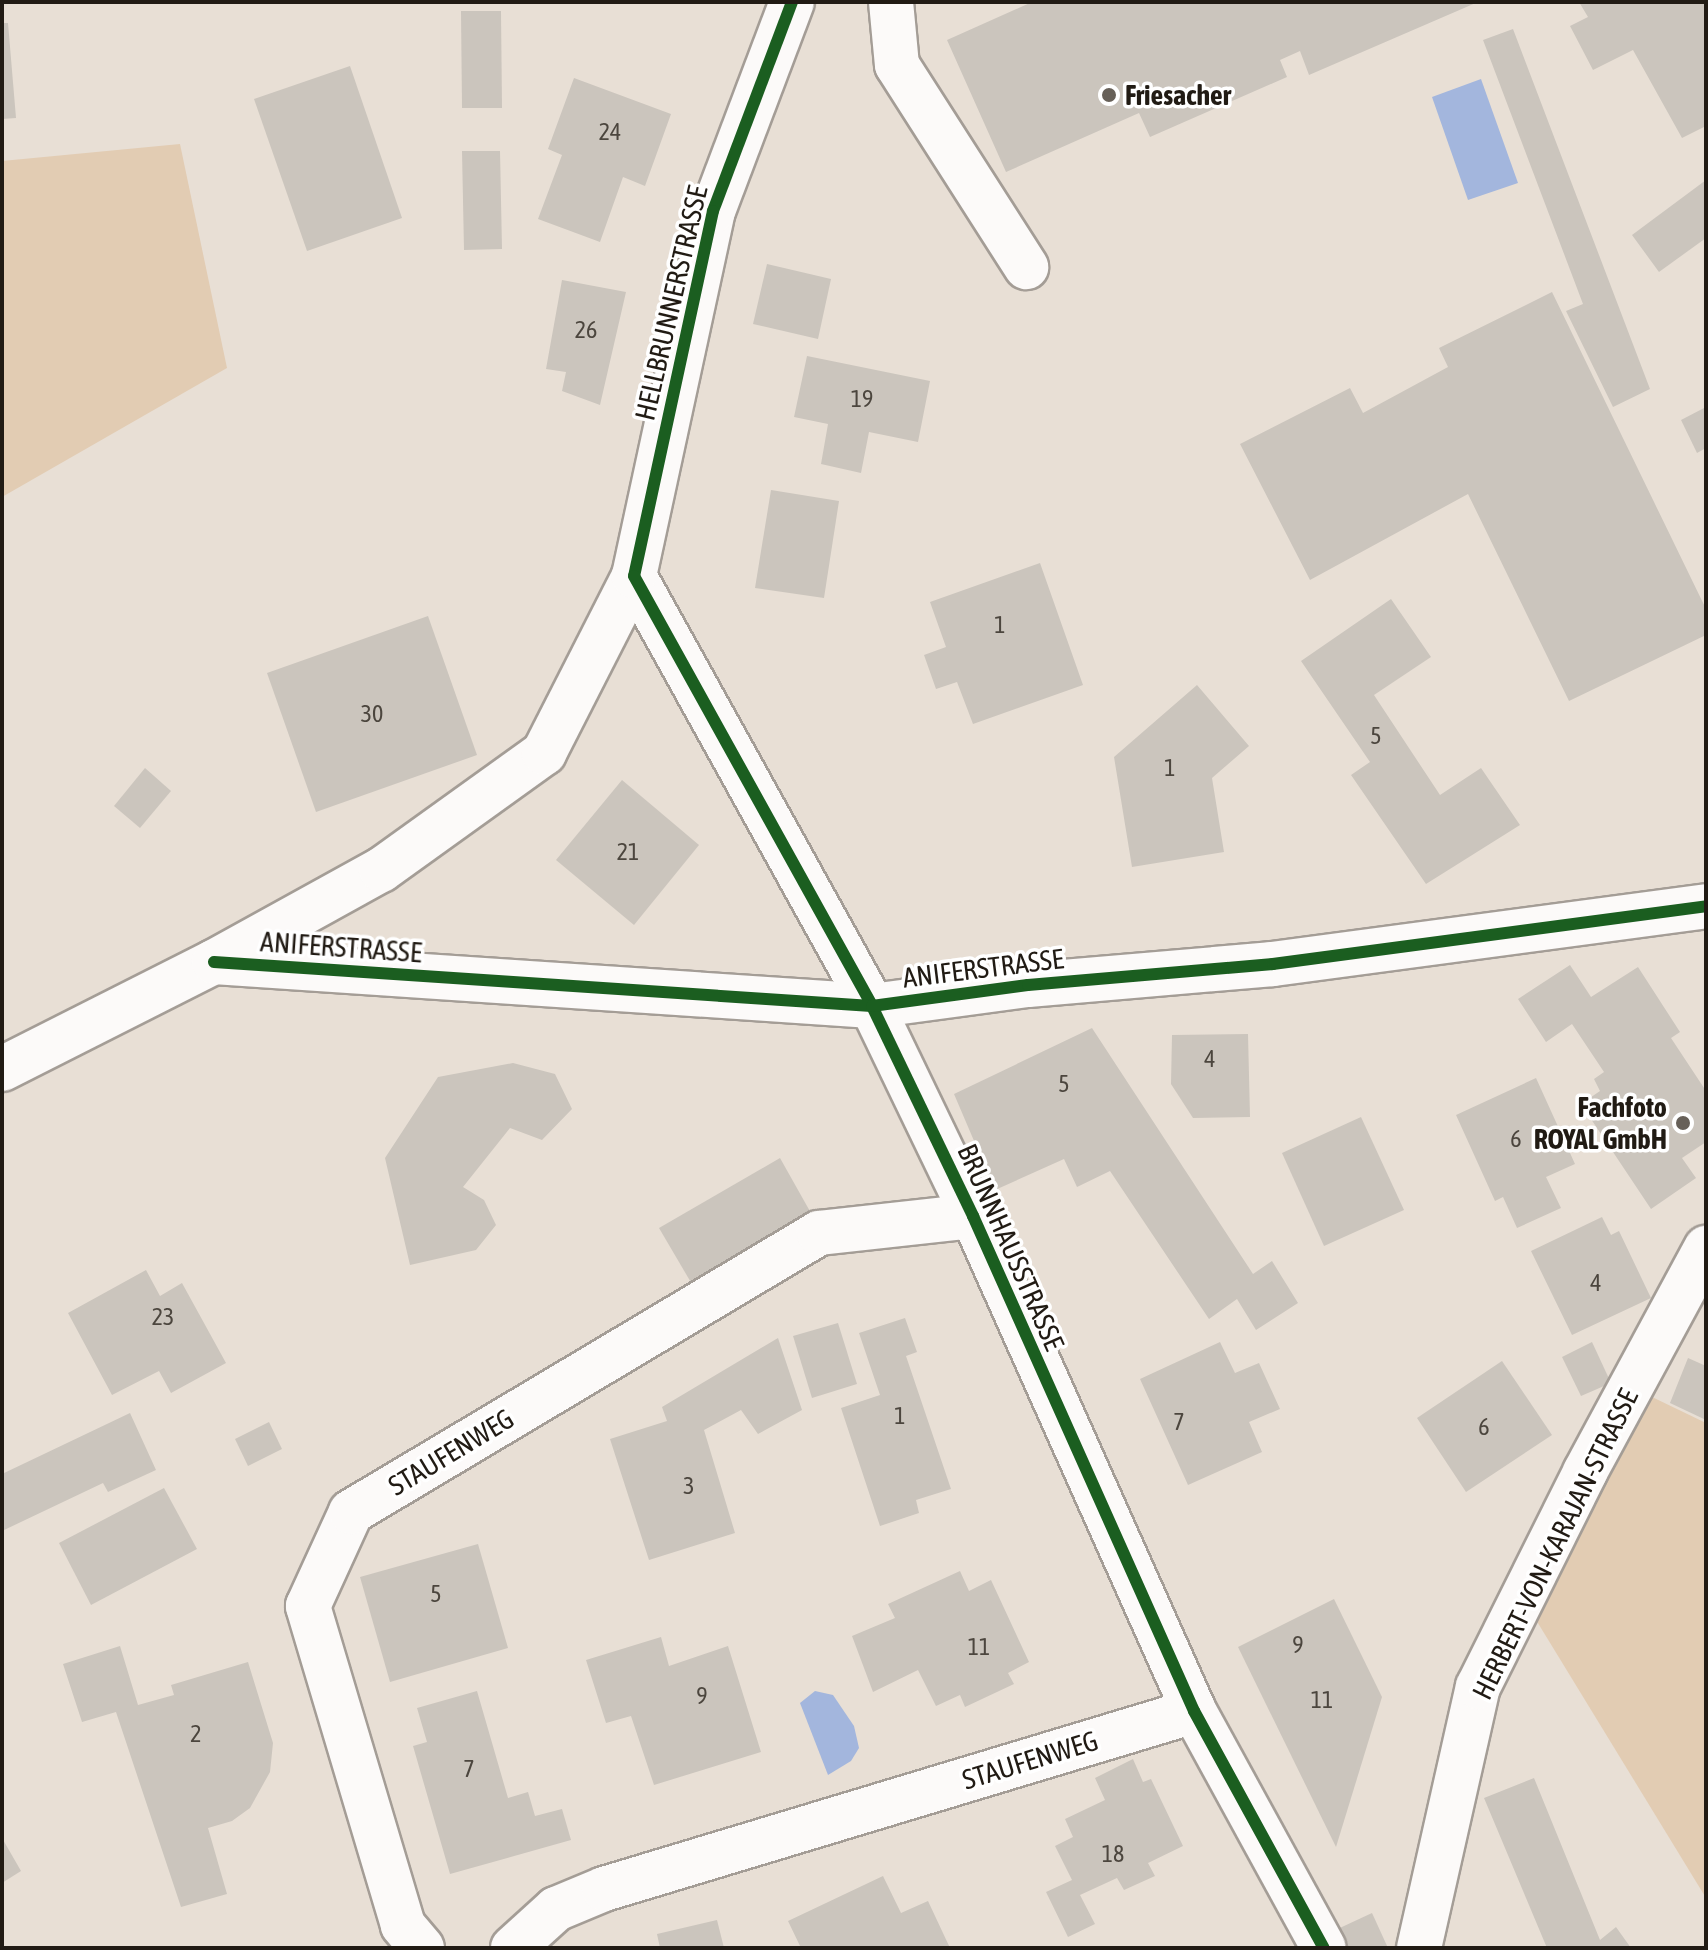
<!DOCTYPE html>
<style>
body{margin:0}
#map{position:relative;width:1708px;height:1950px;overflow:hidden;background:#e8dfd5;font-family:"Asap Condensed",sans-serif}
div>[style]{position:absolute}
.green>*{inset:0;background:#e2ccb3}
.water>*{inset:0;background:#a3b6dd}
.building>*{inset:0;background:#cbc5bd}
.roads{filter:drop-shadow(2px 0 #a49d96) drop-shadow(-2px 0 #a49d96) drop-shadow(0 2px #a49d96) drop-shadow(0 -2px #a49d96)}
.minor>*{height:44px;margin:-22px;padding:0 22px;transform-origin:22px;border-radius:22px;background:#fcfaf9}
.cycleway>*{height:12px;margin:-6px;padding:0 6px;transform-origin:6px;border-radius:6px;background:#1b5e20}
.dots>*{width:22px;height:22px;translate:-50% -50%;box-sizing:border-box;border:4px solid #fff;border-radius:50%}
span{translate:-50% -50%;white-space:nowrap;text-align:center;line-height:1.15;-webkit-text-stroke:7px #fff;paint-order:stroke}
.number-label{font-size:24px;color:#4c463e}
.number-label span{-webkit-text-stroke-width:0}
.poi-label{font-size:28px;color:#211b14;font-weight:700}
.left{translate:0 -50%;text-align:left}
.right{translate:-100% -50%;text-align:right}
.street-label{font-size:28px;color:#211b14}
.frame{position:absolute;inset:0;border:4px solid #211b14;pointer-events:none}
</style>
<div id="map">
<div class="green">
<i style="clip-path:polygon(180px 144px,227px 368px,2px 497px,2px 161px)"></i>
<i style="clip-path:polygon(1650px 1396px,1706px 1423px,1706px 1898px,1533px 1615px)"></i>
</div>
<div class="water">
<i style="clip-path:polygon(1481px 79px,1518px 183px,1468px 200px,1432px 97px)"></i>
<i style="clip-path:polygon(815px 1691px,833px 1695px,854px 1726px,859px 1748px,851px 1761px,828px 1775px,800px 1703px)"></i>
</div>
<div class="building">
<i style="clip-path:polygon(1032px 2px,1478px 2px,1309px 75px,1300px 51px,1280px 60px,1287px 77px,1150px 137px,1139px 113px,1006px 172px,947px 40px)"></i>
<i style="clip-path:polygon(1579px 2px,1706px 2px,1706px 126px,1682px 138px,1633px 50px,1593px 70px,1570px 26px,1588px 17px)"></i>
<i style="clip-path:polygon(461px 11px,501px 11px,502px 108px,462px 108px)"></i>
<i style="clip-path:polygon(2px 23px,8px 23px,16px 118px,2px 119px)"></i>
<i style="clip-path:polygon(1513px 29px,1650px 389px,1613px 407px,1566px 311px,1583px 304px,1483px 40px)"></i>
<i style="clip-path:polygon(350px 66px,402px 218px,307px 251px,254px 99px)"></i>
<i style="clip-path:polygon(574px 78px,671px 114px,645px 186px,623px 177px,600px 242px,538px 219px,562px 155px,548px 149px)"></i>
<i style="clip-path:polygon(462px 151px,500px 151px,502px 249px,464px 250px)"></i>
<i style="clip-path:polygon(1706px 180px,1706px 238px,1659px 272px,1632px 235px)"></i>
<i style="clip-path:polygon(767px 264px,831px 279px,818px 339px,753px 324px)"></i>
<i style="clip-path:polygon(562px 280px,626px 292px,600px 405px,562px 391px,566px 372px,546px 369px)"></i>
<i style="clip-path:polygon(1552px 292px,1706px 609px,1706px 635px,1569px 701px,1468px 494px,1310px 580px,1240px 444px,1350px 388px,1363px 413px,1448px 367px,1439px 348px)"></i>
<i style="clip-path:polygon(807px 356px,930px 381px,918px 442px,869px 432px,861px 473px,821px 464px,828px 424px,794px 417px)"></i>
<i style="clip-path:polygon(1706px 407px,1706px 448px,1697px 453px,1681px 420px)"></i>
<i style="clip-path:polygon(771px 490px,839px 501px,824px 598px,755px 588px)"></i>
<i style="clip-path:polygon(1040px 563px,1083px 685px,973px 724px,957px 682px,936px 689px,924px 655px,946px 647px,930px 602px)"></i>
<i style="clip-path:polygon(1391px 599px,1431px 657px,1374px 695px,1440px 795px,1481px 768px,1520px 825px,1426px 884px,1351px 775px,1370px 762px,1301px 661px)"></i>
<i style="clip-path:polygon(428px 616px,477px 755px,316px 812px,267px 673px)"></i>
<i style="clip-path:polygon(1197px 685px,1249px 746px,1212px 778px,1224px 852px,1132px 867px,1114px 757px)"></i>
<i style="clip-path:polygon(145px 768px,171px 791px,140px 828px,114px 806px)"></i>
<i style="clip-path:polygon(622px 780px,699px 845px,634px 925px,556px 860px)"></i>
<i style="clip-path:polygon(1570px 965px,1591px 997px,1638px 967px,1680px 1032px,1671px 1038px,1706px 1091px,1706px 1142px,1682px 1158px,1696px 1178px,1651px 1209px,1581px 1104px,1600px 1091px,1594px 1079px,1604px 1072px,1572px 1024px,1546px 1042px,1518px 999px)"></i>
<i style="clip-path:polygon(1092px 1028px,1253px 1274px,1272px 1261px,1298px 1303px,1256px 1330px,1237px 1299px,1209px 1319px,1110px 1171px,1077px 1187px,1064px 1159px,995px 1190px,954px 1094px)"></i>
<i style="clip-path:polygon(1248px 1034px,1250px 1117px,1193px 1118px,1171px 1084px,1172px 1035px)"></i>
<i style="clip-path:polygon(513px 1063px,555px 1074px,572px 1109px,542px 1140px,510px 1128px,463px 1187px,484px 1200px,496px 1225px,476px 1250px,410px 1265px,385px 1158px,438px 1077px)"></i>
<i style="clip-path:polygon(1536px 1078px,1575px 1164px,1546px 1177px,1561px 1208px,1517px 1228px,1503px 1197px,1495px 1201px,1456px 1115px)"></i>
<i style="clip-path:polygon(1361px 1117px,1404px 1210px,1324px 1246px,1282px 1153px)"></i>
<i style="clip-path:polygon(780px 1158px,816px 1222px,696px 1291px,659px 1228px)"></i>
<i style="clip-path:polygon(1602px 1217px,1611px 1235px,1619px 1231px,1651px 1298px,1572px 1335px,1531px 1251px)"></i>
<i style="clip-path:polygon(146px 1270px,160px 1296px,182px 1283px,226px 1363px,171px 1393px,159px 1371px,112px 1395px,68px 1313px)"></i>
<i style="clip-path:polygon(905px 1318px,917px 1352px,906px 1356px,951px 1489px,916px 1500px,919px 1513px,880px 1526px,841px 1408px,880px 1395px,859px 1333px)"></i>
<i style="clip-path:polygon(838px 1323px,857px 1384px,812px 1398px,793px 1336px)"></i>
<i style="clip-path:polygon(778px 1338px,802px 1410px,758px 1434px,741px 1410px,704px 1430px,735px 1533px,649px 1560px,610px 1439px,667px 1421px,662px 1407px)"></i>
<i style="clip-path:polygon(1220px 1342px,1235px 1373px,1259px 1363px,1280px 1409px,1249px 1422px,1262px 1452px,1188px 1485px,1140px 1379px)"></i>
<i style="clip-path:polygon(1592px 1342px,1611px 1383px,1581px 1396px,1562px 1357px)"></i>
<i style="clip-path:polygon(1688px 1358px,1706px 1366px,1706px 1420px,1670px 1403px)"></i>
<i style="clip-path:polygon(1502px 1361px,1552px 1435px,1466px 1492px,1417px 1418px)"></i>
<i style="clip-path:polygon(130px 1413px,156px 1470px,108px 1492px,103px 1483px,2px 1531px,2px 1474px)"></i>
<i style="clip-path:polygon(269px 1422px,282px 1449px,248px 1466px,235px 1439px)"></i>
<i style="clip-path:polygon(164px 1488px,197px 1549px,91px 1605px,59px 1543px)"></i>
<i style="clip-path:polygon(478px 1544px,508px 1648px,390px 1682px,360px 1577px)"></i>
<i style="clip-path:polygon(960px 1571px,969px 1591px,991px 1580px,1029px 1662px,1008px 1673px,1014px 1684px,965px 1707px,960px 1695px,936px 1706px,918px 1670px,873px 1692px,852px 1636px,895px 1618px,888px 1604px)"></i>
<i style="clip-path:polygon(1334px 1599px,1382px 1697px,1336px 1847px,1238px 1647px)"></i>
<i style="clip-path:polygon(661px 1637px,669px 1666px,728px 1646px,761px 1752px,654px 1785px,631px 1716px,606px 1723px,586px 1660px)"></i>
<i style="clip-path:polygon(120px 1646px,138px 1705px,174px 1695px,171px 1685px,248px 1662px,273px 1743px,270px 1772px,250px 1808px,232px 1821px,208px 1828px,227px 1894px,181px 1907px,116px 1712px,82px 1722px,63px 1664px)"></i>
<i style="clip-path:polygon(477px 1691px,508px 1798px,528px 1792px,535px 1816px,562px 1809px,571px 1840px,450px 1874px,413px 1746px,427px 1742px,417px 1708px)"></i>
<i style="clip-path:polygon(1133px 1759px,1143px 1782px,1151px 1779px,1183px 1846px,1148px 1863px,1155px 1876px,1124px 1890px,1117px 1878px,1080px 1895px,1095px 1924px,1068px 1937px,1046px 1892px,1072px 1880px,1055px 1846px,1073px 1837px,1065px 1819px,1105px 1800px,1095px 1778px)"></i>
<i style="clip-path:polygon(1534px 1778px,1600px 1940px,1616px 1927px,1631px 1948px,1547px 1948px,1484px 1798px)"></i>
<i style="clip-path:polygon(2px 1838px,21px 1871px,2px 1883px)"></i>
<i style="clip-path:polygon(883px 1876px,901px 1913px,928px 1901px,950px 1948px,801px 1948px,788px 1921px)"></i>
<i style="clip-path:polygon(1372px 1913px,1388px 1948px,1336px 1948px,1329px 1933px)"></i>
<i style="clip-path:polygon(717px 1920px,724px 1948px,660px 1948px,657px 1934px)"></i>
</div>
<div class="roads">
<div class="minor">
<i style="left:891px;top:2px;width:63px;rotate:84.6deg"></i>
<i style="left:897px;top:65px;width:240px;rotate:57.4deg"></i>
<i style="left:634px;top:576px;width:491px;rotate:61deg"></i>
<i style="left:872px;top:1006px;width:233px;rotate:64.3deg"></i>
<i style="left:973px;top:1216px;width:542px;rotate:65.94deg"></i>
<i style="left:1194px;top:1711px;width:270px;rotate:61.3deg"></i>
<i style="left:214px;top:962px;width:659px;rotate:3.83deg"></i>
<i style="left:872px;top:1006px;width:157px;rotate:-7.7deg"></i>
<i style="left:1028px;top:985px;width:246px;rotate:-4.9deg"></i>
<i style="left:1273px;top:964px;width:437px;rotate:-7.6deg"></i>
<i style="left:2px;top:1069px;width:237px;rotate:-26.8deg"></i>
<i style="left:214px;top:962px;width:191px;rotate:-28.9deg"></i>
<i style="left:381px;top:870px;width:201px;rotate:-35.7deg"></i>
<i style="left:544px;top:753px;width:199px;rotate:-63deg"></i>
<i style="left:634px;top:576px;width:373px;rotate:-77.8deg"></i>
<i style="left:713px;top:211px;width:223px;rotate:-69.3deg"></i>
<i style="left:422px;top:1948px;width:30px;rotate:-130deg"></i>
<i style="left:403px;top:1925px;width:333px;rotate:-106.6deg"></i>
<i style="left:308px;top:1606px;width:103px;rotate:-65.4deg"></i>
<i style="left:351px;top:1512px;width:545px;rotate:-30.8deg"></i>
<i style="left:819px;top:1233px;width:155px;rotate:-6.3deg"></i>
<i style="left:513px;top:1948px;width:58px;rotate:-42.2deg"></i>
<i style="left:556px;top:1909px;width:52px;rotate:-22.6deg"></i>
<i style="left:604px;top:1889px;width:616px;rotate:-16.79deg"></i>
<i style="left:1419px;top:1948px;width:268px;rotate:-77.3deg"></i>
<i style="left:1478px;top:1687px;width:240px;rotate:-63.5deg"></i>
<i style="left:1585px;top:1472px;width:255px;rotate:-61.6deg"></i>
</div>
</div>
<div class="cycleway">
<i style="left:792px;top:2px;width:223px;rotate:110.7deg"></i>
<i style="left:713px;top:211px;width:373px;rotate:102.2deg"></i>
<i style="left:634px;top:576px;width:491px;rotate:61deg"></i>
<i style="left:872px;top:1006px;width:233px;rotate:64.3deg"></i>
<i style="left:973px;top:1216px;width:542px;rotate:65.94deg"></i>
<i style="left:1194px;top:1711px;width:270px;rotate:61.3deg"></i>
<i style="left:214px;top:962px;width:659px;rotate:3.83deg"></i>
<i style="left:872px;top:1006px;width:157px;rotate:-7.7deg"></i>
<i style="left:1028px;top:985px;width:246px;rotate:-4.9deg"></i>
<i style="left:1273px;top:964px;width:437px;rotate:-7.6deg"></i>
</div>
<div class="dots">
<i style="left:1109px;top:95px;background:#676058"></i>
<i style="left:1683px;top:1123px;background:#676058"></i>
</div>
<div class="number-label">
<span style="left:610px;top:132px">24</span>
<span style="left:586px;top:330px">26</span>
<span style="left:862px;top:399px">19</span>
<span style="left:1000px;top:625px">1</span>
<span style="left:372px;top:714px">30</span>
<span style="left:1376px;top:736px">5</span>
<span style="left:1170px;top:768px">1</span>
<span style="left:628px;top:852px">21</span>
<span style="left:1210px;top:1059px">4</span>
<span style="left:1064px;top:1084px">5</span>
<span style="left:1516px;top:1139px">6</span>
<span style="left:1596px;top:1283px">4</span>
<span style="left:163px;top:1317px">23</span>
<span style="left:900px;top:1416px">1</span>
<span style="left:1179px;top:1422px">7</span>
<span style="left:1484px;top:1427px">6</span>
<span style="left:689px;top:1486px">3</span>
<span style="left:436px;top:1594px">5</span>
<span style="left:1298px;top:1645px">9</span>
<span style="left:979px;top:1647px">11</span>
<span style="left:702px;top:1696px">9</span>
<span style="left:1322px;top:1700px">11</span>
<span style="left:196px;top:1734px">2</span>
<span style="left:469px;top:1769px">7</span>
<span style="left:1113px;top:1854px">18</span>
</div>
<div class="poi-label">
<span class="left" style="left:1125px;top:95px">Friesacher</span>
<span class="right" style="left:1667px;top:1123px">Fachfoto<br>ROYAL GmbH</span>
</div>
<div class="street-label">
<span style="left:671px;top:303px;rotate:-77deg">HELLBRUNNERSTRASSE</span>
<span style="left:341px;top:947px;rotate:4deg">ANIFERSTRASSE</span>
<span style="left:983px;top:968px;rotate:-7deg">ANIFERSTRASSE</span>
<span style="left:1011px;top:1247px;rotate:66deg">BRUNNHAUSSTRASSE</span>
<span style="left:451px;top:1452px;rotate:-31deg">STAUFENWEG</span>
<span style="left:1555px;top:1544px;rotate:-64deg">HERBERT-VON-KARAJAN-STRASSE</span>
<span style="left:1030px;top:1760px;rotate:-17deg">STAUFENWEG</span>
</div>
<div class="frame"></div>
</div>
